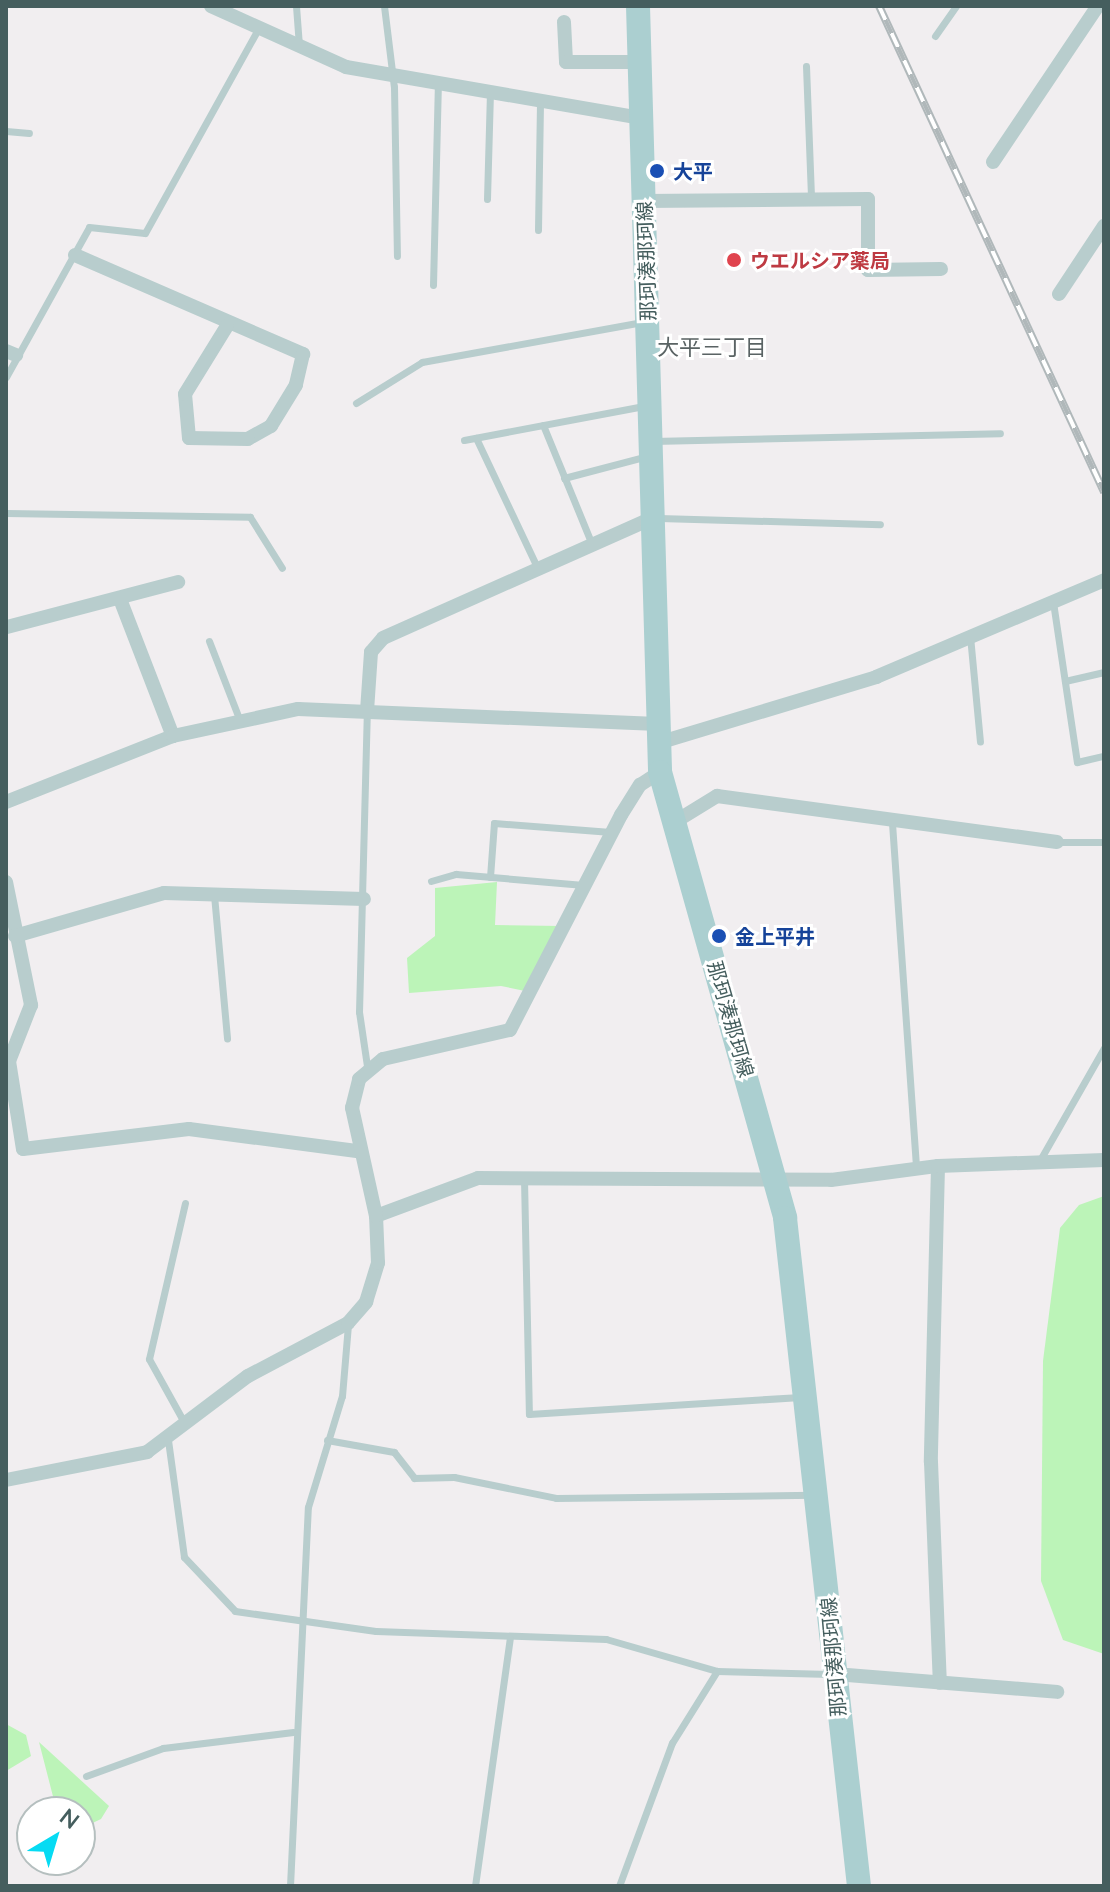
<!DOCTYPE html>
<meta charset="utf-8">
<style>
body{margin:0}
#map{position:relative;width:1110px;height:1892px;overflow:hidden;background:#f1eef0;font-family:Lato,"Noto Sans JP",sans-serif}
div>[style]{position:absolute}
.green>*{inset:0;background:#bcf4b8}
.service>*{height:7px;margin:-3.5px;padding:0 3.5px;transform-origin:3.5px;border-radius:3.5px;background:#b8cdcd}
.minor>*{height:14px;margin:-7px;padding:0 7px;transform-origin:7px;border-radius:7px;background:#b8cdcd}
.primary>*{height:24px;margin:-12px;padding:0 12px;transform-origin:12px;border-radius:12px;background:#abcfd0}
.rail>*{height:8px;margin-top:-4px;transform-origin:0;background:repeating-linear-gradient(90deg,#fff 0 15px,#b0b8ba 0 30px);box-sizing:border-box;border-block:2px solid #b0b8ba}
.dots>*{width:22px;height:22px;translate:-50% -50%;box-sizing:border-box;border:4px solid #fff;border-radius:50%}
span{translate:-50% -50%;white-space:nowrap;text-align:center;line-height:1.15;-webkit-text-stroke:6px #fff;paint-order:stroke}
.transit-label{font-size:20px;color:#164399;font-weight:700}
.left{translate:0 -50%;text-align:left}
.health-label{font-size:20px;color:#be3a42;font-weight:700}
.street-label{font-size:20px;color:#455e5e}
.neighbourhood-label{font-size:22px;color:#5a6364}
.frame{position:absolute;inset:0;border:8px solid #455e5e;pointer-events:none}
.north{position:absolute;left:16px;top:1796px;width:80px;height:80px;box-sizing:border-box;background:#fff;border:2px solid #b5bfbf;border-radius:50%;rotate:38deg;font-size:22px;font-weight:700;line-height:32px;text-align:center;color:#455e5e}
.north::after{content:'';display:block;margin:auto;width:28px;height:36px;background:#06dbf3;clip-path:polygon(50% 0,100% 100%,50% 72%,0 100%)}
</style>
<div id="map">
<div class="green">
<i style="clip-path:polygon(497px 882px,495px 925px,561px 926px,530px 992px,501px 986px,409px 993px,407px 958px,435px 936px,435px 888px)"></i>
<i style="clip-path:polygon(1104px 1196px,1104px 1654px,1063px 1640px,1041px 1581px,1043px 1361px,1060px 1228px,1079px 1205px)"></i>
<i style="clip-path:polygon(6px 1724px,26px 1735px,31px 1756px,6px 1771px)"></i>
<i style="clip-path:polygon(39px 1742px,109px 1806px,101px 1819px,80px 1829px,80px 1812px,57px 1812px)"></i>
</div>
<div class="service">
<i style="left:296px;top:6px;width:40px;rotate:85.7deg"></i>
<i style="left:384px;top:6px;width:82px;rotate:83deg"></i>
<i style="left:394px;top:87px;width:169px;rotate:89deg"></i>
<i style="left:935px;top:36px;width:37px;rotate:-55deg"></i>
<i style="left:806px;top:66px;width:133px;rotate:87.8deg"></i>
<i style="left:6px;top:131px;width:23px;rotate:5deg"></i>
<i style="left:487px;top:199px;width:107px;rotate:-88.4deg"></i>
<i style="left:538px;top:230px;width:127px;rotate:-89.1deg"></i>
<i style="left:433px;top:285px;width:202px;rotate:-88.6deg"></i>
<i style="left:6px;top:377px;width:171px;rotate:-61deg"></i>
<i style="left:89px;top:227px;width:56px;rotate:6.1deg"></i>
<i style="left:145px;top:233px;width:233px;rotate:-61deg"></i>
<i style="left:356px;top:403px;width:78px;rotate:-31.8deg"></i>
<i style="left:422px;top:362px;width:224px;rotate:-10.3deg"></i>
<i style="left:543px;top:425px;width:126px;rotate:67.7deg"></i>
<i style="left:476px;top:438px;width:143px;rotate:64.7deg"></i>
<i style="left:464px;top:440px;width:183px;rotate:-10.7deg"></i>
<i style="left:653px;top:441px;width:347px;rotate:-1.3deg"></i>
<i style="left:564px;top:478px;width:86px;rotate:-14.8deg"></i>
<i style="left:6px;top:513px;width:244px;rotate:0.9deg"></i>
<i style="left:250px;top:517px;width:60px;rotate:57.9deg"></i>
<i style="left:659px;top:518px;width:221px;rotate:1.6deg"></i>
<i style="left:1053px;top:602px;width:162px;rotate:81.5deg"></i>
<i style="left:1077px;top:762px;width:28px;rotate:-13deg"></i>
<i style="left:970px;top:636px;width:106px;rotate:84.6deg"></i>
<i style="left:209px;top:641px;width:86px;rotate:68.8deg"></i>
<i style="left:1065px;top:681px;width:40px;rotate:-13deg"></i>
<i style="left:892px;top:823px;width:346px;rotate:86deg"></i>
<i style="left:1057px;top:842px;width:47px"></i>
<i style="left:490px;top:877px;width:54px;rotate:-85.8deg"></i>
<i style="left:494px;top:823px;width:117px;rotate:4.4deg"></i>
<i style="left:431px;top:881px;width:26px;rotate:-16deg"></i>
<i style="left:456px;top:874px;width:128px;rotate:4.9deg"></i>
<i style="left:214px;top:895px;width:144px;rotate:84.8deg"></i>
<i style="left:367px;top:1066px;width:55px;rotate:-98.4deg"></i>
<i style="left:359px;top:1012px;width:301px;rotate:-88.5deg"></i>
<i style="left:1040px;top:1160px;width:129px;rotate:-60.3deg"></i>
<i style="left:524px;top:1179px;width:235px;rotate:88.8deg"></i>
<i style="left:529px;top:1414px;width:272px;rotate:-3.6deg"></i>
<i style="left:185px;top:1203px;width:160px;rotate:103deg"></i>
<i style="left:149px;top:1359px;width:74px;rotate:61deg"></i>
<i style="left:168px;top:1440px;width:118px;rotate:82.2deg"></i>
<i style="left:184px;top:1557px;width:74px;rotate:46.6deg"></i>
<i style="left:235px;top:1611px;width:142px;rotate:8.1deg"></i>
<i style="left:376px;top:1631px;width:230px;rotate:2deg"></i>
<i style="left:606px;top:1639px;width:116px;rotate:16.1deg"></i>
<i style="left:717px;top:1671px;width:113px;rotate:1.5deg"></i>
<i style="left:327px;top:1440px;width:68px;rotate:10.2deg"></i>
<i style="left:394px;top:1452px;width:33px;rotate:52deg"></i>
<i style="left:414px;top:1478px;width:40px;rotate:-1.4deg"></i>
<i style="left:454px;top:1477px;width:104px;rotate:11.6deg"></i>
<i style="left:556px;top:1498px;width:257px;rotate:-0.7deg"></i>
<i style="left:86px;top:1776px;width:82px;rotate:-20deg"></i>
<i style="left:163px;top:1748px;width:131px;rotate:-7deg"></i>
<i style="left:290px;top:1886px;width:379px;rotate:-87.3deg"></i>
<i style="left:308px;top:1507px;width:116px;rotate:-73deg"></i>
<i style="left:342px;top:1396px;width:72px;rotate:-85.2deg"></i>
<i style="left:475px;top:1886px;width:250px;rotate:-82deg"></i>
<i style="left:619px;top:1886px;width:153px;rotate:-69.7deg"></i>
<i style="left:672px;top:1743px;width:85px;rotate:-58deg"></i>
</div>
<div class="minor">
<i style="left:211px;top:6px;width:148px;rotate:24.3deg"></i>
<i style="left:346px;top:67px;width:300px;rotate:9.8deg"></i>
<i style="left:564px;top:22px;width:40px;rotate:87.1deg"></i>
<i style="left:566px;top:62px;width:74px"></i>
<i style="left:993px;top:162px;width:188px;rotate:-56.1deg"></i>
<i style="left:644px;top:201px;width:224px;rotate:-0.5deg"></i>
<i style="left:868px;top:199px;width:71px;rotate:90deg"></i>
<i style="left:868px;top:270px;width:73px;rotate:-0.8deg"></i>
<i style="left:75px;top:255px;width:249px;rotate:23.5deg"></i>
<i style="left:303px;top:354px;width:32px;rotate:103deg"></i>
<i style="left:296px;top:385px;width:48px;rotate:121.4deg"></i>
<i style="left:271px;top:426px;width:26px;rotate:151deg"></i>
<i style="left:248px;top:439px;width:59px;rotate:-179deg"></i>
<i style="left:189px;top:438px;width:44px;rotate:-95.2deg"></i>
<i style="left:185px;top:394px;width:80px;rotate:-58.3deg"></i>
<i style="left:1059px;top:294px;width:82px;rotate:-56.5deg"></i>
<i style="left:6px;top:351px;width:11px;rotate:22deg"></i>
<i style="left:120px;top:599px;width:147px;rotate:68.9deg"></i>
<i style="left:7px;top:627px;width:177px;rotate:-14.7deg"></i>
<i style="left:367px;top:711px;width:59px;rotate:-86.1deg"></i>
<i style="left:371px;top:652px;width:18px;rotate:-49deg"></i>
<i style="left:383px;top:638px;width:295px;rotate:-24deg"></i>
<i style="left:658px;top:743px;width:228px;rotate:-16.8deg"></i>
<i style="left:876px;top:677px;width:248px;rotate:-23deg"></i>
<i style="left:6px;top:802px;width:180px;rotate:-21.6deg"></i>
<i style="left:173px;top:736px;width:128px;rotate:-12.2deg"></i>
<i style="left:298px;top:709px;width:360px;rotate:2.4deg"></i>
<i style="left:673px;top:823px;width:52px;rotate:-31.5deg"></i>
<i style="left:717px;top:796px;width:343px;rotate:7.7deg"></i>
<i style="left:6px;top:882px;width:126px;rotate:78.5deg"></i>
<i style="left:31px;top:1005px;width:60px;rotate:111.4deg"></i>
<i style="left:9px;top:1061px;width:89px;rotate:81deg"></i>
<i style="left:23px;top:1149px;width:167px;rotate:-6.9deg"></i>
<i style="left:189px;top:1129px;width:169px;rotate:7.5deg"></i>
<i style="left:15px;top:936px;width:155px;rotate:-16.1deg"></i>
<i style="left:164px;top:893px;width:200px;rotate:1.7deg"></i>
<i style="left:938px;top:1166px;width:296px;rotate:91.4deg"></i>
<i style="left:931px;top:1462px;width:221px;rotate:87.7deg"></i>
<i style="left:376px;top:1216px;width:109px;rotate:-20.4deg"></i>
<i style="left:478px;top:1178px;width:353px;rotate:0.3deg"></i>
<i style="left:831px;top:1180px;width:108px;rotate:-7.5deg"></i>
<i style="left:938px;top:1166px;width:166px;rotate:-2.1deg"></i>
<i style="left:6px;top:1480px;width:144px;rotate:-11.2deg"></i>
<i style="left:147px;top:1452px;width:126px;rotate:-37deg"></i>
<i style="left:248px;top:1376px;width:113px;rotate:-27.9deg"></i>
<i style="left:348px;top:1323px;width:28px;rotate:-49deg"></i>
<i style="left:366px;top:1302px;width:41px;rotate:-72.9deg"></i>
<i style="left:378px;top:1263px;width:47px;rotate:-92.4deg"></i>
<i style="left:376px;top:1216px;width:111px;rotate:-102.5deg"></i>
<i style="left:352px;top:1108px;width:30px;rotate:-76deg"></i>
<i style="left:359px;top:1079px;width:31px;rotate:-40deg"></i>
<i style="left:383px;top:1059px;width:130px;rotate:-12.9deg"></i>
<i style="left:510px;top:1030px;width:242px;rotate:-62.7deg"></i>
<i style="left:621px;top:815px;width:36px;rotate:-58deg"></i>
<i style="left:640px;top:785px;width:24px;rotate:-33deg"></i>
<i style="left:835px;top:1674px;width:223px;rotate:4.6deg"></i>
</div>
<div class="primary">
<i style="left:638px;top:6px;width:766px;rotate:88.35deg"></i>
<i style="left:660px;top:772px;width:463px;rotate:74.3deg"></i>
<i style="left:785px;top:1218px;width:672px;rotate:83.68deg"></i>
</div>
<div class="rail">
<i style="left:879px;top:6px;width:536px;rotate:65.16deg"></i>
</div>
<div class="dots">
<i style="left:657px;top:171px;background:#1a4fb4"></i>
<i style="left:734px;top:260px;background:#e0444e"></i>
<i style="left:719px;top:936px;background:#1a4fb4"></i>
</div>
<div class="transit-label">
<span class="left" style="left:673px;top:171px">大平</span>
<span class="left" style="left:735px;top:936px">金上平井</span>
</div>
<div class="health-label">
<span class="left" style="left:750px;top:260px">ウエルシア薬局</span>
</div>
<div class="street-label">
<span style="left:646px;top:261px;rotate:-92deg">那珂湊那珂線</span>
<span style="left:731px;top:1019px;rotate:74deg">那珂湊那珂線</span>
<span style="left:833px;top:1657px;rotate:-95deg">那珂湊那珂線</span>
</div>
<div class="neighbourhood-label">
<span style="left:712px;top:347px">大平三丁目</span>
</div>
<div class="frame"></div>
<div class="north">N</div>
</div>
